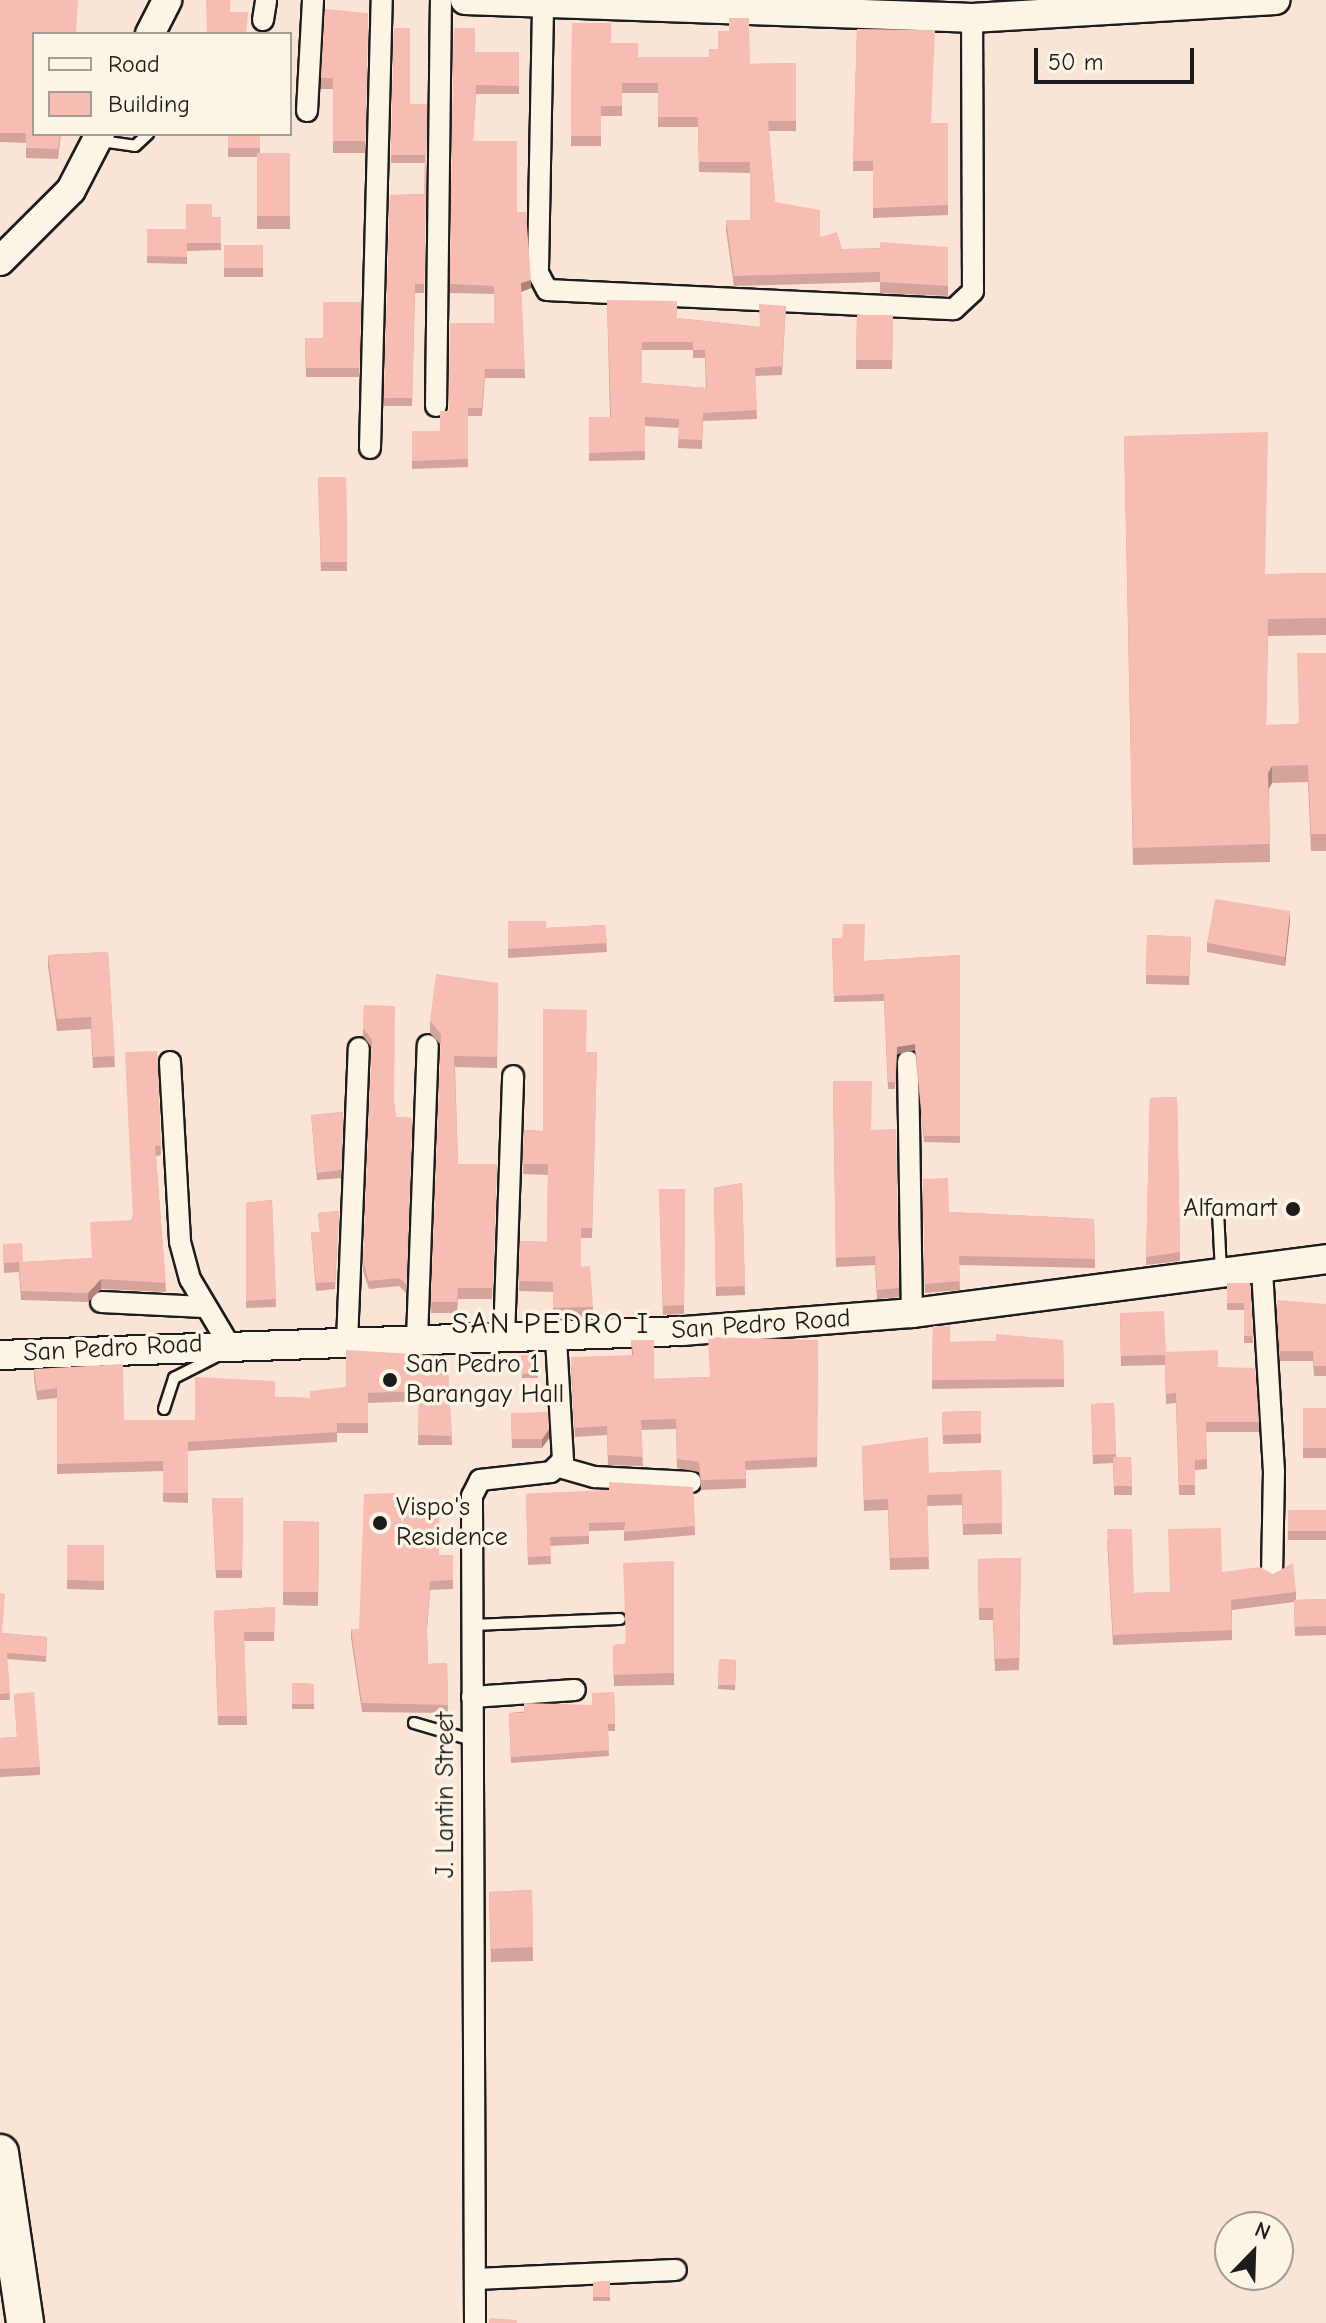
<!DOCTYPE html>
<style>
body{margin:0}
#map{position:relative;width:1326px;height:2323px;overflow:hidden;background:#fae4d6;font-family:"Comic Neue",sans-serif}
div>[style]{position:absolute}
.roads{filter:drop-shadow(2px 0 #1c1c1c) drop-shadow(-2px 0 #1c1c1c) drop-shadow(0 2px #1c1c1c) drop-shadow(0 -2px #1c1c1c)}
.lane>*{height:10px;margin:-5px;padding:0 5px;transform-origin:5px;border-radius:5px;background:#fcf5e5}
.street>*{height:20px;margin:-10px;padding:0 10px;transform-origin:10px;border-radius:10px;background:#fcf5e5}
.secondary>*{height:28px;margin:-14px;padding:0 14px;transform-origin:14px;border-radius:14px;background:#fcf5e5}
.highway>*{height:36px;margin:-18px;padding:0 18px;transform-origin:18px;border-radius:18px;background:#fcf5e5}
.wall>*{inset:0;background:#d4a399}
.shaded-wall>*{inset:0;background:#ad847d}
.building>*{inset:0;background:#f7bdb2}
.dots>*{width:22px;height:22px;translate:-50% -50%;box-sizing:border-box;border:4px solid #fcf5e5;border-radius:50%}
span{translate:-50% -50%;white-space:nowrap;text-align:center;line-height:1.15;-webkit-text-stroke:7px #fcf5e5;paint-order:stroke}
.poi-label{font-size:26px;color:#1c1c1c}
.right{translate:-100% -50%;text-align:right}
.left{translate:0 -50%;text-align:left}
.street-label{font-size:26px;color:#1c1c1c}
.quarter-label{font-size:30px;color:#1c1c1c;letter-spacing:2px}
.legend{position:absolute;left:32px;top:32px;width:260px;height:104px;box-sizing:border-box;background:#fcf5e5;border:2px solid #a29e95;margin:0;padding:10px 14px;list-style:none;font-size:24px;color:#1c1c1c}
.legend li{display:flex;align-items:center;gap:16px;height:40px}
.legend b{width:40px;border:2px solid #a29e95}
.north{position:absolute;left:1214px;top:2211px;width:80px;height:80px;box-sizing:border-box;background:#fcf5e5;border:2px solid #a29e95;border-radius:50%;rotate:23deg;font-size:22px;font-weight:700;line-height:32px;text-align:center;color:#1c1c1c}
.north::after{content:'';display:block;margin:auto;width:28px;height:36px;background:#1c1c1c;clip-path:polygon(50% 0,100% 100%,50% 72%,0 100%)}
.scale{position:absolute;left:1034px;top:48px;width:160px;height:36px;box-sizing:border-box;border:4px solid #1c1c1c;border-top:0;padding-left:10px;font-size:24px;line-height:28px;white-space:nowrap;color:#1c1c1c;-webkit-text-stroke:6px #fcf5e5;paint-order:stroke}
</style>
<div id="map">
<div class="roads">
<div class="lane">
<i style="left:101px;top:141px;width:34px;rotate:8deg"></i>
<i style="left:135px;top:146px;width:18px;rotate:-43deg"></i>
<i style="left:1218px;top:1211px;width:62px;rotate:87.2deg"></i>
<i style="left:164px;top:1409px;width:33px;rotate:-72deg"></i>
<i style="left:174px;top:1378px;width:55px;rotate:-27deg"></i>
<i style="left:472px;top:1625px;width:148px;rotate:-2.3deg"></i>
<i style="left:414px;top:1723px;width:60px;rotate:16.3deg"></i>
</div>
<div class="street">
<i style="left:543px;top:8px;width:265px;rotate:91.1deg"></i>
<i style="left:538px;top:273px;width:19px;rotate:62deg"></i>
<i style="left:547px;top:290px;width:407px;rotate:2.7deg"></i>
<i style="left:954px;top:309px;width:26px;rotate:-43deg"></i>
<i style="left:973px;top:291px;width:273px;rotate:-90.2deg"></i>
<i style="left:263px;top:20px;width:20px;rotate:-81deg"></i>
<i style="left:307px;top:111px;width:111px;rotate:-86.9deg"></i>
<i style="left:436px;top:406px;width:406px;rotate:-89.3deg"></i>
<i style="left:370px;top:448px;width:448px;rotate:-88.5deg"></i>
<i style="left:908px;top:1061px;width:252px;rotate:89.1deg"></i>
<i style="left:170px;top:1062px;width:180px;rotate:86.8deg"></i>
<i style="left:180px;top:1242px;width:38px;rotate:75deg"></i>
<i style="left:190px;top:1279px;width:74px;rotate:59.3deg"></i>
<i style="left:1262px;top:1270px;width:201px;rotate:86.6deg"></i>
<i style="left:1274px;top:1471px;width:100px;rotate:91.1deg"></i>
<i style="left:101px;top:1302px;width:103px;rotate:2.8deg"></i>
<i style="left:504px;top:1338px;width:262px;rotate:-88deg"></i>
<i style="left:417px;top:1339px;width:294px;rotate:-87.9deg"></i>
<i style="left:347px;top:1342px;width:294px;rotate:-87.7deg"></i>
<i style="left:559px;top:1467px;width:37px;rotate:16deg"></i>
<i style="left:595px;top:1477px;width:96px;rotate:3deg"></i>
<i style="left:472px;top:1697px;width:103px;rotate:-3.9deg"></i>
<i style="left:475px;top:2279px;width:201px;rotate:-2.6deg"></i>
<i style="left:475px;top:2323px;width:827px;rotate:-90.21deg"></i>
<i style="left:472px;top:1496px;width:18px;rotate:-63deg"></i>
<i style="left:480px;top:1480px;width:71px;rotate:-6.4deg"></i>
<i style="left:551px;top:1472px;width:17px;rotate:-45deg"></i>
<i style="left:563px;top:1460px;width:121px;rotate:-93.3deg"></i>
</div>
<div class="secondary">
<i style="left:465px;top:0;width:507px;rotate:2.03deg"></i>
<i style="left:972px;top:18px;width:304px;rotate:-3.4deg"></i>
<i style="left:150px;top:34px;width:38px;rotate:-63deg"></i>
<i style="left:0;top:261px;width:100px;rotate:-45deg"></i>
<i style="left:71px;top:190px;width:63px;rotate:-62.6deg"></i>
<i style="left:0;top:1355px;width:683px;rotate:-2.01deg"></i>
<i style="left:683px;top:1331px;width:230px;rotate:-4.5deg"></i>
<i style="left:912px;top:1313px;width:418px;rotate:-7.4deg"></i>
</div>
<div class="highway">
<i style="left:0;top:2153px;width:172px;rotate:81.6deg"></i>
</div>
</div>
<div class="wall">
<i style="clip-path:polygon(0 0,34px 134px,61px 134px,58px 159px,26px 158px,26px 143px,0 142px)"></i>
<i style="clip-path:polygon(368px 13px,365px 153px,333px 153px,333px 89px,321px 89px,321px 78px)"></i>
<i style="clip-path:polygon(572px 23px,638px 57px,750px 64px,796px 63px,796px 131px,769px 131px,775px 202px,820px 237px,842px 249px,948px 247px,948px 296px,880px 293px,880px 282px,734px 286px,726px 230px,726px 220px,750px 220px,750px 173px,699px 172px,698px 127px,658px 127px,658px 93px,622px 93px,622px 116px,601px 116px,601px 146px,571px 146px)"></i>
<i style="clip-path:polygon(394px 28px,410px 104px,427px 104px,424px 293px,415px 293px,412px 406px,384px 406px,390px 195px,424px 194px,425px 163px,391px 163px)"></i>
<i style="clip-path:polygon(454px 28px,475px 52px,519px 52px,519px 94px,476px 94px,473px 141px,517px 212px,531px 288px,521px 292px,525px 378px,485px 378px,482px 416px,468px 416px,468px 467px,412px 469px,412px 431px,440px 431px,494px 323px,494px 294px,450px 293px)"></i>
<i style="clip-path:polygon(857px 29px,931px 123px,948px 123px,948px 215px,873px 218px,873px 171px,853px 171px)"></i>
<i style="clip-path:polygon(228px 134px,260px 134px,260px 153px,290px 153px,290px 229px,257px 229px,257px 157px,228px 157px)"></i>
<i style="clip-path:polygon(212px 217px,221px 217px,221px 250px,187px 251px,187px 264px,147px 263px,147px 229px,186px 229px)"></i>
<i style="clip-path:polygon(224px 245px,263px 245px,263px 277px,224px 277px)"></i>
<i style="clip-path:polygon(evenodd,607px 300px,677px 318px,759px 327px,786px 306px,782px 375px,755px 376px,757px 419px,703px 421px,702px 449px,678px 448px,679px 428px,645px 426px,645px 460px,589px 461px,589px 417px,610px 417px,607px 300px,642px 350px,693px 350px,693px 358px,705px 358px,706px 388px,642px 383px,642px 350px)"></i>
<i style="clip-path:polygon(361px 302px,359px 377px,306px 377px,305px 338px,323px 338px)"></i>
<i style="clip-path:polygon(857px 315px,893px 315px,892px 369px,856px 369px)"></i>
<i style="clip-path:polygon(1124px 436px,1265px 574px,1326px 573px,1326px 635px,1268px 636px,1266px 725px,1298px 724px,1326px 653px,1326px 851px,1311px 851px,1308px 782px,1272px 783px,1269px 789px,1270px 862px,1133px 865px)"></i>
<i style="clip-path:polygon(318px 477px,346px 477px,347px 571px,321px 571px)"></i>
<i style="clip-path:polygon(1290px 920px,1285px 966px,1207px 952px,1207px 943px)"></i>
<i style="clip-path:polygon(508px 921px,546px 928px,605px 925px,607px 952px,508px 958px)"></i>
<i style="clip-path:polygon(1147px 935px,1191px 937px,1189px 985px,1146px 984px)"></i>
<i style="clip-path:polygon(832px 938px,864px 961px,960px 955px,960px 1143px,924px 1142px,915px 1050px,897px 1054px,895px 1089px,888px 1089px,884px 1001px,834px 1002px)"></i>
<i style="clip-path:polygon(108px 952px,115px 1067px,93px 1068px,91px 1029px,57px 1031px,48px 966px,48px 955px)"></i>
<i style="clip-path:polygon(498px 983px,497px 1068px,455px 1067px,458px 1164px,497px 1164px,492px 1299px,458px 1299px,457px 1313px,431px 1313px,441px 1045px,430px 1033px,430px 1021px)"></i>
<i style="clip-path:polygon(364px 1005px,394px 1102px,396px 1117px,412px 1118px,406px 1293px,399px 1286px,369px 1289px,363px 1271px,372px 1048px,363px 1036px)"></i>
<i style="clip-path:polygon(157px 1051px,161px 1155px,156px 1156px,166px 1292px,101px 1289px,88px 1302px,21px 1300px,19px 1272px,4px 1273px,3px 1244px,23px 1262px,92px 1258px,132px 1220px)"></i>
<i style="clip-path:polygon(586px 1052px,597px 1052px,592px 1238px,581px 1238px,581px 1267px,593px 1307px,593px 1317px,553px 1319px,553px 1292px,519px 1291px,520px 1241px,547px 1242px,548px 1175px,523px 1174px,524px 1130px,543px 1131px)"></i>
<i style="clip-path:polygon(833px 1081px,871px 1130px,899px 1288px,899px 1297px,877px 1299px,875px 1265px,836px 1267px)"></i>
<i style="clip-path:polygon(1177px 1097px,1180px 1261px,1146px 1265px,1150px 1098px)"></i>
<i style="clip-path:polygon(343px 1112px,341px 1178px,317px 1180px,311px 1115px)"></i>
<i style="clip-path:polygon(923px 1179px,949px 1212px,1094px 1219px,1095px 1268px,959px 1265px,960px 1290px,925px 1293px)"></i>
<i style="clip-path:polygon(742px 1183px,745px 1295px,716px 1296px,714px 1188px)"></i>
<i style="clip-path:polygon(659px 1189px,685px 1189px,684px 1314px,663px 1315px)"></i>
<i style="clip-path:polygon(272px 1200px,276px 1307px,246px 1308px,246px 1203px)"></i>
<i style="clip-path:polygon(339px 1211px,335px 1289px,316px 1291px,311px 1232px,320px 1232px,318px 1213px)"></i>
<i style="clip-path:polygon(1227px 1283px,1250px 1283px,1253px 1343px,1244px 1343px,1244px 1310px,1227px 1310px)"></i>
<i style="clip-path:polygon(1326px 1304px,1326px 1376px,1314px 1376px,1313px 1361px,1280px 1361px,1277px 1310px)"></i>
<i style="clip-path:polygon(1120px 1313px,1166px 1352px,1218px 1367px,1259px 1422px,1259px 1432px,1206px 1432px,1207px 1469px,1195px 1470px,1195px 1495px,1179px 1495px,1176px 1403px,1166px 1404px,1165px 1365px,1121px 1366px)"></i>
<i style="clip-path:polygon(933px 1326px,950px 1342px,1063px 1340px,1064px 1387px,932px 1389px)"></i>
<i style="clip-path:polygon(631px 1340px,654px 1379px,709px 1377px,818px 1340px,817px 1467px,746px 1470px,746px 1488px,701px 1490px,699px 1472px,677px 1468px,676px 1429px,641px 1430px,643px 1466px,608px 1465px,607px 1435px,575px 1437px,571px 1367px,632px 1355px)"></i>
<i style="clip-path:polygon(521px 1355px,537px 1355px,538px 1378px,522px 1378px)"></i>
<i style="clip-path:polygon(447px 1356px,452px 1445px,418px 1445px,419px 1401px,368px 1403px,368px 1433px,337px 1433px,337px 1442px,188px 1451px,188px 1503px,163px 1502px,163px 1471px,57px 1474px,57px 1398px,37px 1400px,34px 1379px,34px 1369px,124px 1420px,195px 1420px,275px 1397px,310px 1398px)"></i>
<i style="clip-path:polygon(1114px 1403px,1116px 1457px,1131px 1457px,1132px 1495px,1114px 1495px,1113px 1463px,1093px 1464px,1091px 1404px)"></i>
<i style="clip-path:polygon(1303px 1408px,1326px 1408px,1326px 1458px,1303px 1458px)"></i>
<i style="clip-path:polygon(981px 1411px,981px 1443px,943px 1444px,942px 1412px)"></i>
<i style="clip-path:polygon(511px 1413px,549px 1438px,542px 1448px,512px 1448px)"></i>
<i style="clip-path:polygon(862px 1446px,929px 1473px,1001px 1470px,1002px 1534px,963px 1535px,962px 1505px,927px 1506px,929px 1569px,890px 1570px,888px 1510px,864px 1511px)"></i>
<i style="clip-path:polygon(693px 1487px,695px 1535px,624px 1541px,624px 1530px,589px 1531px,589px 1544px,550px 1546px,551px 1564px,528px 1565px,526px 1494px)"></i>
<i style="clip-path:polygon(212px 1498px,243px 1498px,242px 1578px,216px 1578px)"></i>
<i style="clip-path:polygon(395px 1507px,439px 1555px,453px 1555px,453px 1589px,430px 1590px,427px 1631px,428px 1664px,447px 1663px,448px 1713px,362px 1712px,351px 1638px,351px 1629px,359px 1629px)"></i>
<i style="clip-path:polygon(1288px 1510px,1326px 1510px,1326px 1540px,1288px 1540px)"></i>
<i style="clip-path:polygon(283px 1521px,319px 1522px,318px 1606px,283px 1605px)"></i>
<i style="clip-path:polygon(1107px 1539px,1134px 1593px,1170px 1592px,1222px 1572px,1296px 1592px,1296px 1600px,1326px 1599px,1326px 1635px,1295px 1636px,1294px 1602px,1232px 1610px,1232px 1640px,1113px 1645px)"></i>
<i style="clip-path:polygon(67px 1545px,104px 1545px,104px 1590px,67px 1589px)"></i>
<i style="clip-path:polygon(1021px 1558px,1019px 1670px,995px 1671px,993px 1620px,979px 1620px,978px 1559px)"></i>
<i style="clip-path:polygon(674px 1561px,674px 1685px,614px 1686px,613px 1645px,625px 1644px)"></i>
<i style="clip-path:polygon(0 1593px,2px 1633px,47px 1637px,46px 1662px,7px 1659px,10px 1700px,0 1700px)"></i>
<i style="clip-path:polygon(275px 1607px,274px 1641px,244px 1641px,247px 1725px,218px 1725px,214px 1611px)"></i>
<i style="clip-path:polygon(719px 1659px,736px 1660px,735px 1690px,718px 1689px)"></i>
<i style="clip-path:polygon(292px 1683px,314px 1684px,314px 1709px,292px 1709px)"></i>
<i style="clip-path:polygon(614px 1692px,615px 1731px,608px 1731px,609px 1756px,511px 1763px,509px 1713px,592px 1705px)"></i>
<i style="clip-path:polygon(14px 1694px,40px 1767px,40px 1775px,0 1777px,0 1738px,17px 1737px)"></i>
<i style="clip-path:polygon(532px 1890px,533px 1961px,491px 1962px,489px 1892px)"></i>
<i style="clip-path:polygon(610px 2281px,610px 2301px,593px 2301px,593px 2282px)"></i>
</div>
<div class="shaded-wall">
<i style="clip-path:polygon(531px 280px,531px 288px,521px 292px,521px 283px)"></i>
<i style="clip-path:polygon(1272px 766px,1272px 783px,1268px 790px,1268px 773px)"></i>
<i style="clip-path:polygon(1290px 911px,1290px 920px,1285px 966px,1285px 957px)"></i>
<i style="clip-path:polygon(915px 1044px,915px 1050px,897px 1054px,895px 1089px,897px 1047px)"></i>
<i style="clip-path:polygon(101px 1279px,101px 1289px,88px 1302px,88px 1293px)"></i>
<i style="clip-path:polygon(549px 1429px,549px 1438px,542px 1448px,542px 1439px)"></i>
</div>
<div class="building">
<i style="clip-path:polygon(0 0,78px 0,76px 34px,34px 34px,34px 134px,60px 134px,58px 149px,26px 148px,26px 133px,0 133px)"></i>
<i style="clip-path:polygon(206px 0,230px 0,230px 12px,248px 12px,246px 34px,207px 34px)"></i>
<i style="clip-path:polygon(325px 9px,368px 13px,365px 141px,333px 141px,333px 78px,321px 78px)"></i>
<i style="clip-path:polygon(729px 18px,749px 18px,750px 64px,796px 63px,796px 121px,768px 121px,775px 202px,820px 210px,820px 237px,837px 232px,842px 249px,880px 249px,880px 242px,948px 247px,948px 286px,880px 282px,880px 272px,734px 276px,726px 220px,750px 220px,750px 162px,699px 162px,698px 117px,658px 117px,658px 83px,622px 83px,622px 106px,601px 106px,601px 136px,571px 136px,572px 23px,611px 23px,611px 43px,638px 43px,638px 57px,709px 57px,709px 49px,718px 49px,718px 31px,729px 31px)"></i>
<i style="clip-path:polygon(394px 28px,410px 28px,410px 104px,427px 104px,424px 284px,415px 284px,412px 398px,384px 398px,390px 195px,424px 194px,425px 155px,391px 155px)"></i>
<i style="clip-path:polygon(454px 28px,475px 28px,475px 52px,519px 52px,519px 86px,476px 85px,473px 141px,517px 141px,517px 212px,526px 212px,531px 280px,521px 283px,525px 369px,485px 369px,482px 408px,468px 408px,468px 459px,412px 461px,412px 431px,440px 431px,440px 411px,449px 411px,450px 323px,494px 323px,494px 286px,450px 284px)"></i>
<i style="clip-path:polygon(857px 29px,935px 30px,931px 123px,948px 123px,948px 205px,873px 208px,873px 161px,853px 161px)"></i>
<i style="clip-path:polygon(228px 134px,260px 134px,260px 148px,228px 148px)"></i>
<i style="clip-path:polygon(257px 153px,290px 153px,290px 216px,257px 216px)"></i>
<i style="clip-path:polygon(186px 204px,212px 204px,212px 217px,221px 217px,221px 243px,187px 243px,187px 257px,147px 256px,147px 229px,186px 229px)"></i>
<i style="clip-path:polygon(224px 245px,263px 245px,263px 268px,224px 268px)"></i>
<i style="clip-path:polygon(evenodd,607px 300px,677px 301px,677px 318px,760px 327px,759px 304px,786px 306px,782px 366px,755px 368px,757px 410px,703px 413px,702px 440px,678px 439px,679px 419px,645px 417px,645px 451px,589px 453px,589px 417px,611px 417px,607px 300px,642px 342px,693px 342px,693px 350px,705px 350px,707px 388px,642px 383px,642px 342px)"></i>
<i style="clip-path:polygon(323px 302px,361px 302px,359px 368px,306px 368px,305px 338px,323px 338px)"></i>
<i style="clip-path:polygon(857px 315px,893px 315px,892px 360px,856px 360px)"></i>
<i style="clip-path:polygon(1268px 432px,1265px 574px,1326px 573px,1326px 618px,1268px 619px,1266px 725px,1299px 724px,1297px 653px,1326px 653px,1326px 834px,1311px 834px,1308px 765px,1272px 766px,1268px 773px,1270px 844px,1133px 848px,1124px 436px)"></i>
<i style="clip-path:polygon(318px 477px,346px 477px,347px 562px,321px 562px)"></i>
<i style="clip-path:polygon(1215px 899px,1290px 911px,1285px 957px,1207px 943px)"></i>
<i style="clip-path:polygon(508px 921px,546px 921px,546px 928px,605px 925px,607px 943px,508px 949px)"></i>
<i style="clip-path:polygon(843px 924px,865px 924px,864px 961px,960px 955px,960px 1136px,924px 1136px,915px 1044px,897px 1047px,895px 1082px,888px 1082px,884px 994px,834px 996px,832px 938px,842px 938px)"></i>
<i style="clip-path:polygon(1147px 935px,1191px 937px,1189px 976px,1146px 975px)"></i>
<i style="clip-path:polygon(108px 952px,115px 1056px,93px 1057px,91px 1017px,57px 1019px,48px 955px)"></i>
<i style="clip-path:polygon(436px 974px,498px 983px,497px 1057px,454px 1056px,458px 1164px,497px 1164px,492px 1288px,458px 1288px,457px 1302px,431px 1302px,441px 1034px,430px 1021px)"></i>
<i style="clip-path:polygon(364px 1005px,395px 1006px,394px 1102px,396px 1117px,412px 1118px,406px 1284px,399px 1278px,369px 1281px,363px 1262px,372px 1040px,363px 1028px)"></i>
<i style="clip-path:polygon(543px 1009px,587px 1010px,586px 1052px,597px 1052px,592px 1228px,581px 1228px,581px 1267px,590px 1266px,593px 1307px,553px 1308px,553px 1282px,519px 1281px,520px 1241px,547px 1242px,548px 1164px,523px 1164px,524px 1130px,543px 1131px)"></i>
<i style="clip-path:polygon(157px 1051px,161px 1146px,155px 1146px,166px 1283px,101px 1279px,88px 1293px,21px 1291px,19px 1262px,4px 1263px,3px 1244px,22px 1243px,23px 1262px,92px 1258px,90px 1222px,133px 1220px,125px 1052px)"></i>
<i style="clip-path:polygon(833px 1081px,872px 1081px,871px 1130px,896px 1129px,899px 1288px,877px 1290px,875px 1256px,836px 1258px)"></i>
<i style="clip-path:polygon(1177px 1097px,1180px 1252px,1146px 1257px,1150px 1098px)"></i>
<i style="clip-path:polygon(343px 1112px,341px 1170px,317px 1173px,311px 1115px)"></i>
<i style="clip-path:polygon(948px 1178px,949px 1212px,1094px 1219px,1095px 1259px,959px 1256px,960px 1281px,925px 1284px,923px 1179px)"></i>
<i style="clip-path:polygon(742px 1183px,745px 1286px,716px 1287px,714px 1188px)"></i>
<i style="clip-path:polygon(659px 1189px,685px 1189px,684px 1305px,663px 1306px)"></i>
<i style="clip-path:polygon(272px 1200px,276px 1299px,246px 1301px,246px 1203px)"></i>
<i style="clip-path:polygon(339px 1211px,335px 1282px,316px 1283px,311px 1232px,320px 1232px,318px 1213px)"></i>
<i style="clip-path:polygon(1227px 1283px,1250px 1283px,1253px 1336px,1244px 1336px,1244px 1303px,1227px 1303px)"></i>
<i style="clip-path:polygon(1277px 1300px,1326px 1304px,1326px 1366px,1314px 1366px,1313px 1351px,1280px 1351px)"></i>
<i style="clip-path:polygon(1164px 1311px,1166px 1352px,1218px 1350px,1218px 1367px,1255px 1368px,1259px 1422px,1206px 1422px,1207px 1459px,1195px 1460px,1195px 1485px,1179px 1485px,1176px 1393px,1166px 1394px,1165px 1355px,1121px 1356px,1120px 1313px)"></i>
<i style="clip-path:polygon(933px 1326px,950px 1326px,950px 1342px,996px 1341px,996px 1334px,1063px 1340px,1064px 1379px,932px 1380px)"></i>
<i style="clip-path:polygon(708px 1337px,818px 1340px,817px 1457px,745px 1461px,746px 1479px,701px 1480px,699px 1462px,677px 1459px,676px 1419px,641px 1420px,643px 1457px,608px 1455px,607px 1426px,575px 1428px,571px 1357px,634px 1355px,631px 1340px,654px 1340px,654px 1379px,710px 1377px)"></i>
<i style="clip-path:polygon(346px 1350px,447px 1356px,452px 1436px,418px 1435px,419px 1391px,368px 1393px,368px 1423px,337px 1423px,337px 1432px,188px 1442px,188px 1493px,163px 1493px,163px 1461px,57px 1464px,57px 1388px,37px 1391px,34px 1369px,123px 1364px,124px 1420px,195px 1420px,195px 1377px,275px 1381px,275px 1397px,310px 1398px,310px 1391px,346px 1387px)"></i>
<i style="clip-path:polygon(521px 1355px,537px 1355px,538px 1373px,522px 1374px)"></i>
<i style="clip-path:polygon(1114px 1403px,1116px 1454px,1093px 1455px,1091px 1404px)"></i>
<i style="clip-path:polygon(1303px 1408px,1326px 1408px,1326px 1448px,1303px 1448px)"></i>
<i style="clip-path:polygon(981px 1411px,981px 1434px,943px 1435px,942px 1412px)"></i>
<i style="clip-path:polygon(548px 1412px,549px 1429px,542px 1439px,512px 1439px,511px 1413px)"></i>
<i style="clip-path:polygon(928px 1437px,929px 1473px,1001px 1470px,1002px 1523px,963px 1524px,962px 1494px,927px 1495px,929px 1557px,890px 1558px,888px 1499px,864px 1500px,862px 1446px)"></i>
<i style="clip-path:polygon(1113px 1457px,1131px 1457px,1132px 1486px,1114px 1486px)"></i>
<i style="clip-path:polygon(609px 1482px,693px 1487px,695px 1526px,624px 1532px,625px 1522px,589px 1523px,589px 1536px,550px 1537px,551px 1556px,528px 1557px,526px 1494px,609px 1490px)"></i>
<i style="clip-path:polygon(396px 1493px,394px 1507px,439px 1507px,439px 1555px,453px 1555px,453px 1580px,430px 1581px,427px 1625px,428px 1664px,447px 1663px,448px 1705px,362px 1703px,351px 1629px,359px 1629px,364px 1494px)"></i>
<i style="clip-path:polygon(212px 1498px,243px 1498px,242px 1570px,216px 1570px)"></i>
<i style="clip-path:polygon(1288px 1510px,1326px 1510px,1326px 1531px,1288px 1531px)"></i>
<i style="clip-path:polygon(283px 1521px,319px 1522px,318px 1592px,283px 1592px)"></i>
<i style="clip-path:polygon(1221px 1528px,1222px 1572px,1260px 1567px,1273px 1574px,1293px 1563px,1296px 1592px,1231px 1600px,1232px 1630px,1113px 1635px,1107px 1529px,1132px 1529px,1134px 1593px,1170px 1592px,1168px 1529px)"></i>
<i style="clip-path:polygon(67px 1545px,104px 1545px,104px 1581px,67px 1580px)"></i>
<i style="clip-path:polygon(1021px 1558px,1019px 1658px,995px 1659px,993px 1608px,979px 1608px,978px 1559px)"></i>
<i style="clip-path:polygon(674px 1561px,674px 1673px,614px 1675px,613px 1645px,626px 1644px,623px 1563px)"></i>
<i style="clip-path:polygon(0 1593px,5px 1594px,2px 1633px,47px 1637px,46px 1656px,7px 1653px,10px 1693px,0 1694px)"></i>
<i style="clip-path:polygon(1326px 1599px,1326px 1626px,1295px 1627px,1294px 1600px)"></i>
<i style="clip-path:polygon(275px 1607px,274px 1632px,244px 1632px,247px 1716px,218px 1716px,214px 1611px)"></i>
<i style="clip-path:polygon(719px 1659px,736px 1660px,735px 1685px,718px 1685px)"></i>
<i style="clip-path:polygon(292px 1683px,314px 1684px,314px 1704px,292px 1704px)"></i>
<i style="clip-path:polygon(34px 1692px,40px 1767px,0 1769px,0 1738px,17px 1737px,14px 1694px)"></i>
<i style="clip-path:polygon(614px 1692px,615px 1724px,608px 1724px,609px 1750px,511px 1757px,509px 1713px,524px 1713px,524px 1703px,592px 1705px,592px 1693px)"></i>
<i style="clip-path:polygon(532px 1890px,533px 1947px,491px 1949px,489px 1892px)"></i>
<i style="clip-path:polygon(610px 2281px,610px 2297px,593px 2297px,593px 2282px)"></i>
<i style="clip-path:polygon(489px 2318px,517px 2320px,517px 2323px,489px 2323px)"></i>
</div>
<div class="dots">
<i style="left:1293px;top:1209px;background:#1c1c1c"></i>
<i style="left:390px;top:1380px;background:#1c1c1c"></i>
<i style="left:380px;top:1523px;background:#1c1c1c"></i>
</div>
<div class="poi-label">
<span class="right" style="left:1277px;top:1209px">Alfamart</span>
<span class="left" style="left:406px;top:1380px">San Pedro 1<br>Barangay Hall</span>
<span class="left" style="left:396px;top:1523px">Vispo's<br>Residence</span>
</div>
<div class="street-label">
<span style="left:761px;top:1325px;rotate:-4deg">San Pedro Road</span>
<span style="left:113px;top:1349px;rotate:-3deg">San Pedro Road</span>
<span style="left:446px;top:1795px;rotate:-90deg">J. Lantin Street</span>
</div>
<div class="quarter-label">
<span style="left:551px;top:1324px">SAN PEDRO I</span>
</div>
<ul class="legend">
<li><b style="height:10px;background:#fcf5e5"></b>Road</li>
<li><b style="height:22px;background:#f7bdb2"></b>Building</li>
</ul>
<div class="north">N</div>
<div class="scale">50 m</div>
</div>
